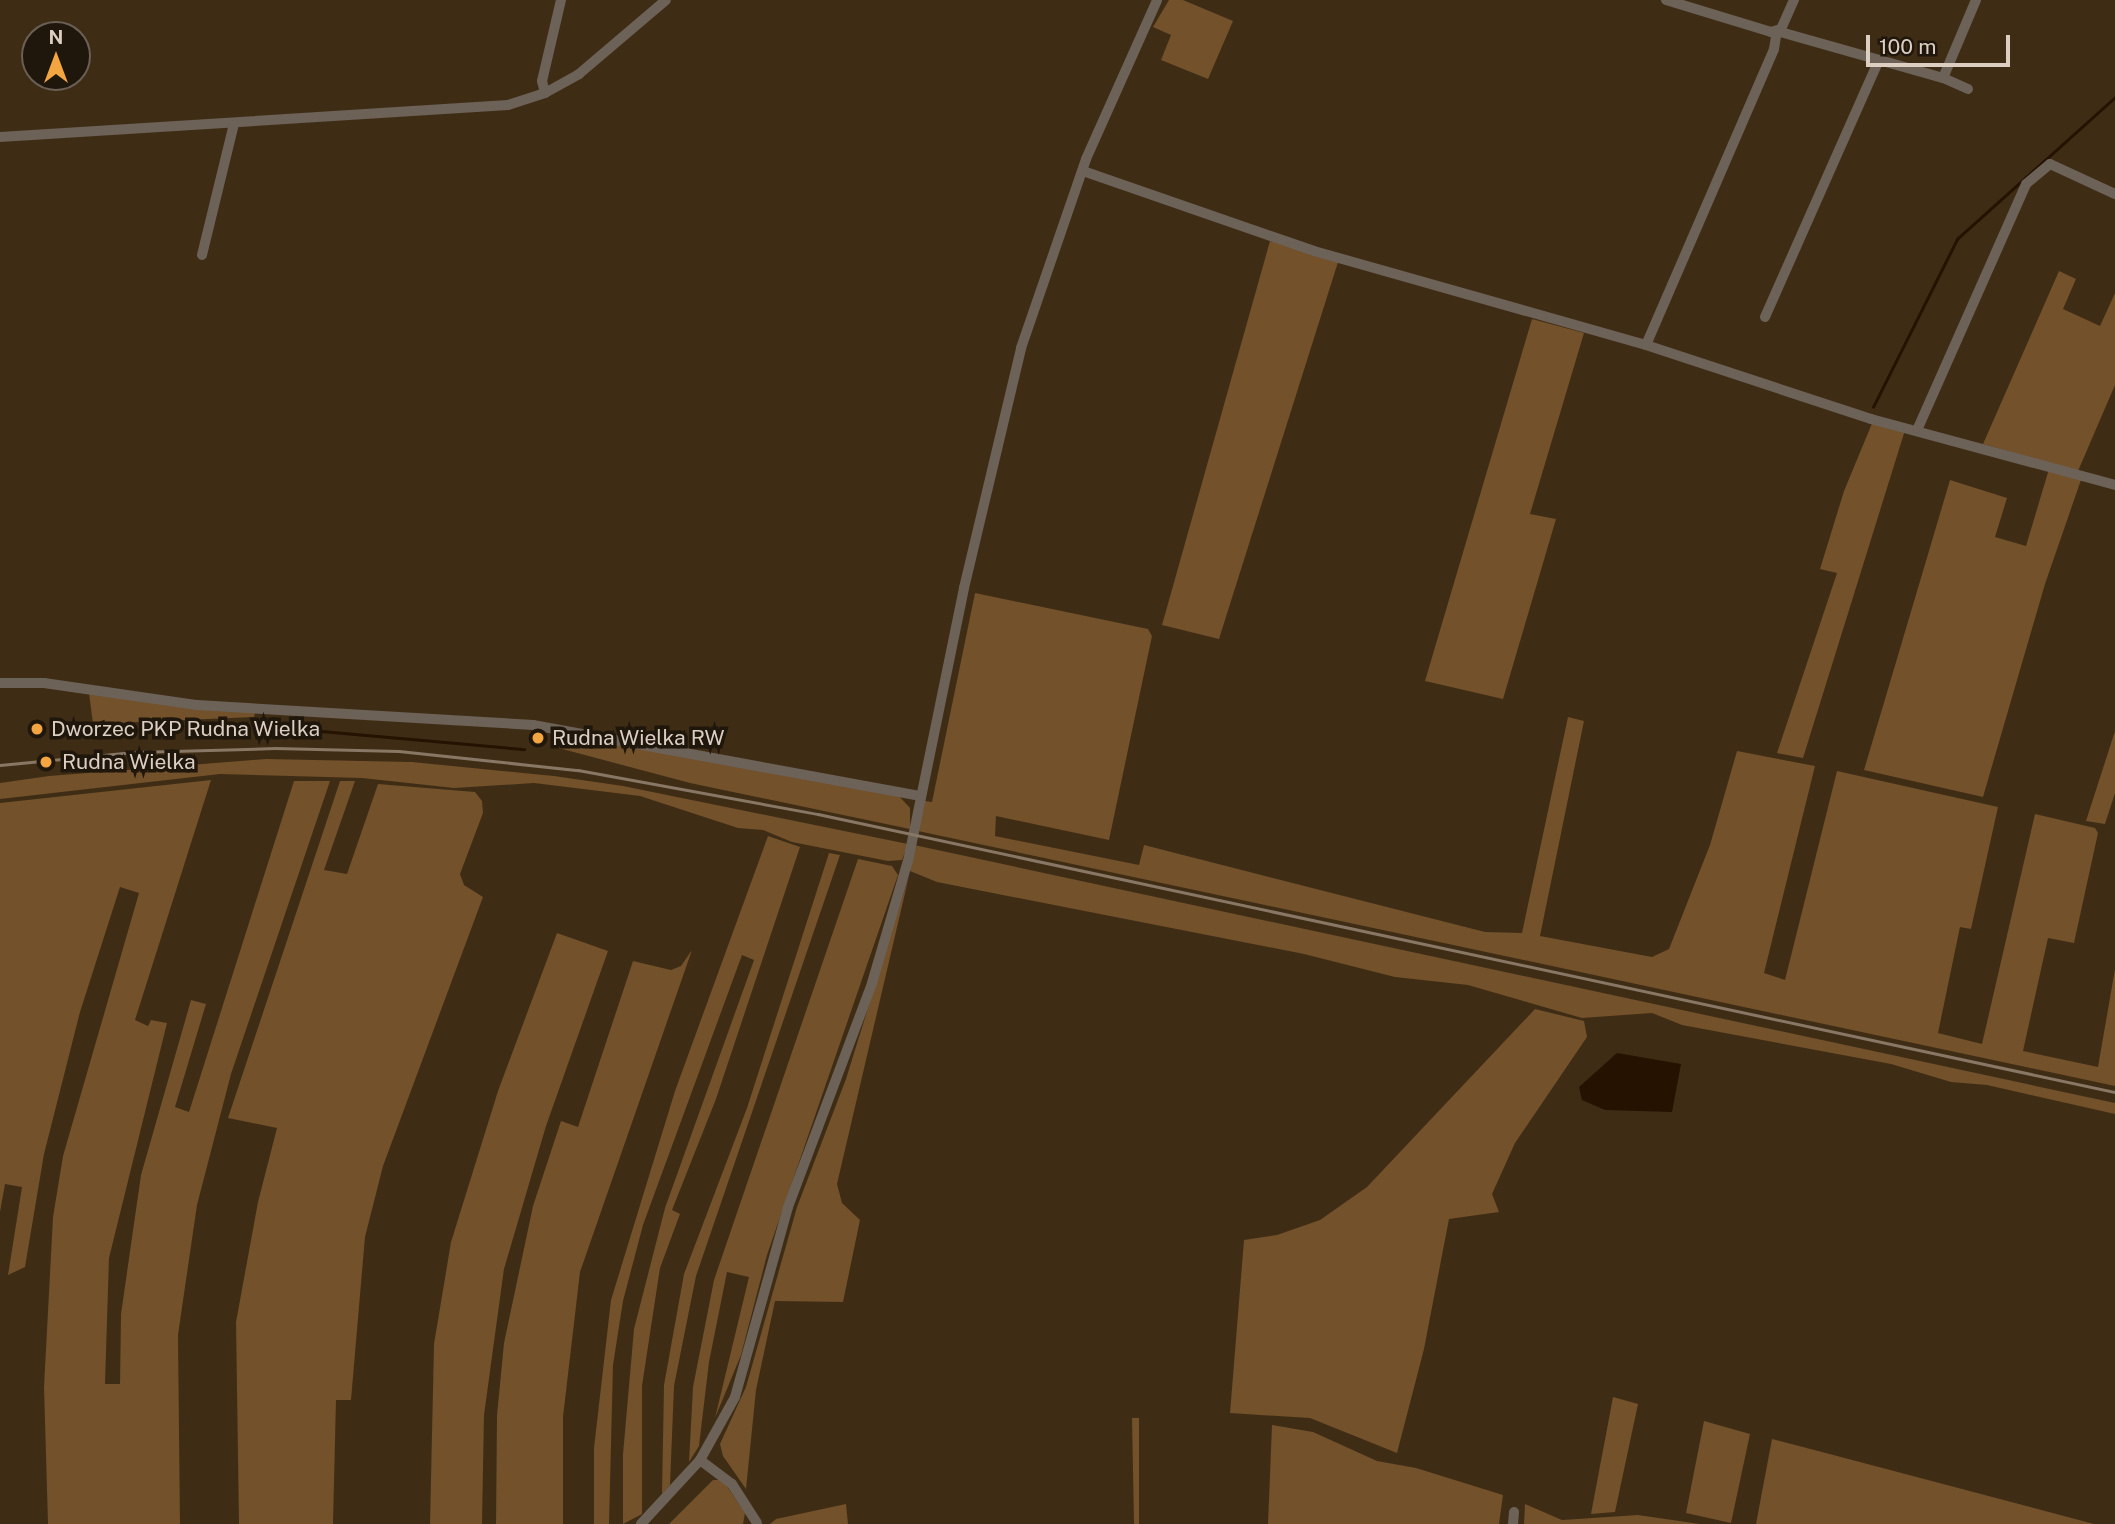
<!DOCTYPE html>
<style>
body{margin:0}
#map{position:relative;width:2115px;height:1524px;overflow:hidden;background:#3f2c15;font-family:"Public Sans",sans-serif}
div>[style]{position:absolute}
.green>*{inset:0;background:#72512b}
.water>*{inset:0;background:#251200}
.stream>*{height:2.5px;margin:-1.25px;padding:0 1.25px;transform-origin:1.25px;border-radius:1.25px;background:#251200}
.minor>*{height:10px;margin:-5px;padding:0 5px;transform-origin:5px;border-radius:5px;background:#6c6258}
.rail>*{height:2.5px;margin:-1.25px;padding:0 1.25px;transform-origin:1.25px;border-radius:1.25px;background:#887765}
.dots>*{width:19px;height:19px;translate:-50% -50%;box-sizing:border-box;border:4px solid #1f160c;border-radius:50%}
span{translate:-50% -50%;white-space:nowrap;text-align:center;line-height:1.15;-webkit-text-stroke:7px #1f160c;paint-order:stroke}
.poi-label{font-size:21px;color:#dccfc2}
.left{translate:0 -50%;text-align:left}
.north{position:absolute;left:21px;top:21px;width:70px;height:70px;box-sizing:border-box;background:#1f160c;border:2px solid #6b6055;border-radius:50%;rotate:0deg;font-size:19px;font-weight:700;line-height:28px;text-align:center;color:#dccfc2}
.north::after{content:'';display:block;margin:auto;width:24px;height:32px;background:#f2a541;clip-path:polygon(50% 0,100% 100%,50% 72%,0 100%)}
.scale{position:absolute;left:1866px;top:35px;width:144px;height:32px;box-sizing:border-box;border:4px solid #dccfc2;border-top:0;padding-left:9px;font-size:21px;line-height:24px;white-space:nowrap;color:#dccfc2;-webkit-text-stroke:5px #1f160c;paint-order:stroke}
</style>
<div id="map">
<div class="green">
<i style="clip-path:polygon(1169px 0,1183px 0,1233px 21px,1208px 79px,1161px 60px,1171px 35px,1153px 27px)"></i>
<i style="clip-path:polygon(1270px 241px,1339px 259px,1219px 639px,1162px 625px)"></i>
<i style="clip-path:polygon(2059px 271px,2076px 279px,2063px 309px,2100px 326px,2115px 293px,2115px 385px,2078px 471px,1983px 444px)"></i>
<i style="clip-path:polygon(1532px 319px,1584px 333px,1530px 514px,1556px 519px,1503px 699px,1425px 681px)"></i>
<i style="clip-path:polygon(1873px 421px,1906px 427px,1803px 758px,1777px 753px,1837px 573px,1820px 569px,1844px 491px)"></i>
<i style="clip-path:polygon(2049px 469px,2082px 477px,2045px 584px,1983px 797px,1864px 770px,1950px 480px,2007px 498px,1995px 537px,2026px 546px)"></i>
<i style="clip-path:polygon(975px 593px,1148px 629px,1152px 636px,1109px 840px,996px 816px,995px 836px,1139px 865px,1144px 845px,1485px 932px,1522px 933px,1568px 717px,1584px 721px,1540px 936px,1652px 957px,1669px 949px,1710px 845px,1737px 751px,1815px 766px,1764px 973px,1785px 980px,1837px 771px,1998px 807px,1971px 929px,1960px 927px,1938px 1033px,1982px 1044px,2035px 814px,2095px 828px,2098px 833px,2074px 943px,2048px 938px,2023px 1051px,2098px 1067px,2115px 969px,2115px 1086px,918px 831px,925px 801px,932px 802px)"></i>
<i style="clip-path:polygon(89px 693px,255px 713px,254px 717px,93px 724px)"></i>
<i style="clip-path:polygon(2115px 731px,2115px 793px,2105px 824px,2086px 821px)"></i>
<i style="clip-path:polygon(553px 732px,899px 796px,910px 808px,910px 829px,690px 783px,551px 746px)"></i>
<i style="clip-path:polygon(266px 759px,412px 762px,554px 776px,623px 786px,908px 844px,902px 860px,888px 861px,792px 842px,763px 830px,738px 828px,640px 796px,534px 783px,454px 788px,362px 778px,220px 774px,0 799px,0 783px,49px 776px)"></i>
<i style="clip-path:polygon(211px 780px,135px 1020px,148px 1026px,151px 1020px,167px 1023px,109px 1258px,105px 1384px,120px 1384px,121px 1314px,141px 1175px,191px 1000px,206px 1004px,175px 1107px,189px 1112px,294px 781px,330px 781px,231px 1074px,197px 1205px,178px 1335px,180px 1524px,48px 1524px,44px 1387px,53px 1217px,63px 1156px,139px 893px,120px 887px,80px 1012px,44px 1154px,25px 1267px,8px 1275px,22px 1187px,5px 1184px,0 1212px,0 803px)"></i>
<i style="clip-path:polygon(340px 781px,355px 781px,324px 870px,347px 874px,378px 784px,475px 792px,482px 801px,483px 813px,460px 874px,464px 885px,483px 897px,383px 1166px,365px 1237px,351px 1400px,336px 1400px,333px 1524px,239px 1524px,236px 1322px,258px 1202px,277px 1128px,228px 1118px)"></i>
<i style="clip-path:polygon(768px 836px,800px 847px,716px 1099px,672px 1210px,680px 1214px,660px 1268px,642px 1386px,642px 1514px,623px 1524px,623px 1454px,634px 1329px,665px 1208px,754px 960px,742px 955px,643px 1225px,623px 1301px,613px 1365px,609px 1524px,594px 1524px,594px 1448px,611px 1300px,675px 1091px)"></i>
<i style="clip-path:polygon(914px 845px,2115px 1103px,2115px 1114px,1987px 1085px,1951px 1082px,1891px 1064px,1682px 1025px,1652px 1013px,1582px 1018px,1468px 985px,1395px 977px,1304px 954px,937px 882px,910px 871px)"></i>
<i style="clip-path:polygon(829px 853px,840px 855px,696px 1276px,674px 1386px,670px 1485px,662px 1494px,664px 1385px,684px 1274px,747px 1108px)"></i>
<i style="clip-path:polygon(858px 859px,892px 866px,898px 875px,767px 1255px,741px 1355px,715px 1418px,749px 1277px,727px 1272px,709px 1362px,699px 1446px,689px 1462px,693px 1387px,714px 1280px)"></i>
<i style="clip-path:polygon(909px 876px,837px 1184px,842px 1203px,860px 1220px,843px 1302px,775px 1301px,756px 1390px,746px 1489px,723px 1456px,720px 1444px,746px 1387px,797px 1207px,846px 1079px)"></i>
<i style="clip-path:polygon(557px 933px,608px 951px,546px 1126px,504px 1269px,484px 1415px,482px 1524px,430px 1524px,434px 1344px,451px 1242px,498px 1091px)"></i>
<i style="clip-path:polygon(692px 950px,580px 1272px,563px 1417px,563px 1524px,496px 1524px,497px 1415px,504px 1343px,533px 1206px,561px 1121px,578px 1127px,633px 961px,671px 970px,681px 966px)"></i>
<i style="clip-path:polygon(1535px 1009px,1584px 1021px,1587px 1037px,1515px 1143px,1492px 1194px,1499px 1212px,1449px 1219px,1424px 1349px,1397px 1453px,1310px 1418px,1230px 1413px,1244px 1240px,1277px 1235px,1320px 1220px,1367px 1187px)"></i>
<i style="clip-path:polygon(1613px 1397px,1638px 1404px,1615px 1512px,1591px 1514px)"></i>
<i style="clip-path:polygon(1132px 1418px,1139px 1418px,1139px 1524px,1134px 1524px)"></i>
<i style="clip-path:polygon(1704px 1421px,1750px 1434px,1731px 1523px,1686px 1513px)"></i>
<i style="clip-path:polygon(1272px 1425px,1313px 1432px,1377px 1461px,1416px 1468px,1503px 1495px,1499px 1524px,1268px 1524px)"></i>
<i style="clip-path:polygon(1772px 1439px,1822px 1452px,2094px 1524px,1756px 1524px)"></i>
<i style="clip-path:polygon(713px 1480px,723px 1480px,745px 1513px,743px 1524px,669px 1524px)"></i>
<i style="clip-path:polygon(846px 1504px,848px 1524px,770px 1524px,776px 1519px)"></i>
<i style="clip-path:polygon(1525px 1504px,1562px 1520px,1638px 1515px,1700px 1524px,1524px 1524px)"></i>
</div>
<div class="water">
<i style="clip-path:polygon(1617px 1053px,1681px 1064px,1672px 1112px,1605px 1110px,1582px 1100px,1579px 1087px)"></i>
</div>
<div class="stream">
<i style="left:1873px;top:407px;width:188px;rotate:-63.4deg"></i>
<i style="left:1957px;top:239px;width:212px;rotate:-41.9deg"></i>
<i style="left:310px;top:730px;width:215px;rotate:5.1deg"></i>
</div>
<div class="minor">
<i style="left:1666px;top:0;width:110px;rotate:16.9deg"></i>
<i style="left:1771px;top:32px;width:10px;rotate:-17deg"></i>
<i style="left:1781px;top:29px;width:32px;rotate:-66deg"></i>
<i style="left:1968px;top:89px;width:27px;rotate:-156deg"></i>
<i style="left:1943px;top:78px;width:85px;rotate:-67.1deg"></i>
<i style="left:545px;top:93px;width:12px;rotate:-104deg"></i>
<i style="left:542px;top:81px;width:83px;rotate:-76.8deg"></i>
<i style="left:0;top:137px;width:509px;rotate:-3.6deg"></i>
<i style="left:508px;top:105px;width:39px;rotate:-18deg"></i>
<i style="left:545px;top:93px;width:39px;rotate:-29deg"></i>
<i style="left:579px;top:74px;width:114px;rotate:-40.4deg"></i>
<i style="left:1083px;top:171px;width:244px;rotate:19.1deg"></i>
<i style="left:1314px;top:251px;width:345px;rotate:15.8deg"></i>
<i style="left:1646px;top:345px;width:237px;rotate:18.2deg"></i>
<i style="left:1871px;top:419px;width:253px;rotate:15.1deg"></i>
<i style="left:202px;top:255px;width:135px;rotate:-76.3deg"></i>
<i style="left:1765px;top:317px;width:279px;rotate:-66.1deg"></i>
<i style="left:1646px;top:345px;width:322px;rotate:-66.6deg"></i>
<i style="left:1774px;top:49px;width:18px;rotate:-81deg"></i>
<i style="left:1777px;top:31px;width:173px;rotate:15.8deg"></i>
<i style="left:1918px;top:428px;width:267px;rotate:-66.1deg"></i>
<i style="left:2026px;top:184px;width:31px;rotate:-40deg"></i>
<i style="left:2050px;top:164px;width:72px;rotate:24.8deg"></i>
<i style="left:0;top:683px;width:44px"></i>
<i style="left:44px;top:683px;width:155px;rotate:8.2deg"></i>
<i style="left:197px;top:705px;width:337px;rotate:3.4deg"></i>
<i style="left:533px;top:725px;width:393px;rotate:10.4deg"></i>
<i style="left:700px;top:1460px;width:40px;rotate:37deg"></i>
<i style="left:732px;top:1484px;width:46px;rotate:57.3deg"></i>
<i style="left:641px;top:1524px;width:87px;rotate:-47.3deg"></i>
<i style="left:700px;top:1460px;width:72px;rotate:-60.9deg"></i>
<i style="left:735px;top:1397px;width:197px;rotate:-74.4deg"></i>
<i style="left:788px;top:1207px;width:239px;rotate:-69.4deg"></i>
<i style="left:872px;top:983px;width:127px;rotate:-73.6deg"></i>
<i style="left:908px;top:861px;width:279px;rotate:-78.4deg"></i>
<i style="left:964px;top:588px;width:247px;rotate:-76.6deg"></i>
<i style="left:1021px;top:348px;width:200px;rotate:-71deg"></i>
<i style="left:1086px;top:159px;width:174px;rotate:-65.9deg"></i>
<i style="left:1513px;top:1524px;width:12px;rotate:-85deg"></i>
</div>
<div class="rail">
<i style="left:0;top:765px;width:137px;rotate:-5.5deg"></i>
<i style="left:136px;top:752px;width:139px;rotate:-1.6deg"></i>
<i style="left:275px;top:748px;width:124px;rotate:1.4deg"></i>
<i style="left:399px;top:751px;width:180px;rotate:6.1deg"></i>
<i style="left:578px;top:770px;width:244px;rotate:10.4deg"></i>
<i style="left:818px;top:814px;width:1326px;rotate:12.1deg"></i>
</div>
<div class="dots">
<i style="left:37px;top:729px;background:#f2a541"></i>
<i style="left:538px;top:738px;background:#f2a541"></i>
<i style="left:46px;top:762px;background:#f2a541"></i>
</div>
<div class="poi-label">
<span class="left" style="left:51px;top:729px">Dworzec PKP Rudna Wielka</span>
<span class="left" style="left:552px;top:738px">Rudna Wielka RW</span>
<span class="left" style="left:62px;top:762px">Rudna Wielka</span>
</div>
<div class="north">N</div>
<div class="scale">100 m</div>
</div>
